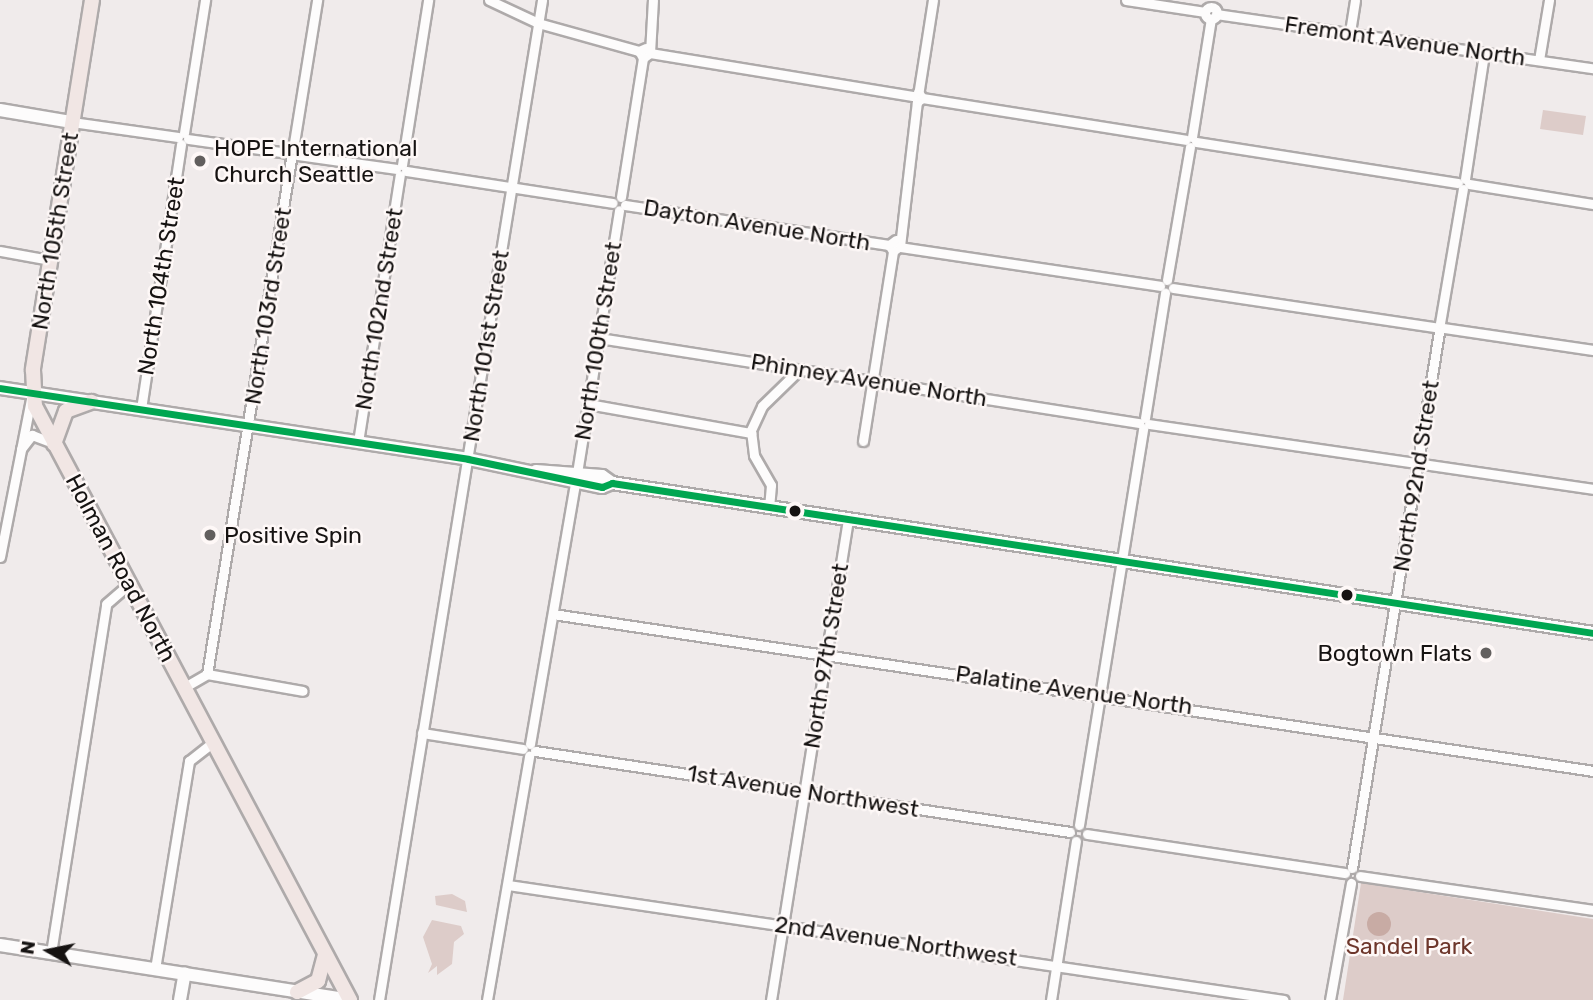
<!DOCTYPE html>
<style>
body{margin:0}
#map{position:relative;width:1593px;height:1000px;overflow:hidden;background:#f0ebeb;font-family:Rubik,sans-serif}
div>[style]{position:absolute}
.green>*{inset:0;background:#ddccc9}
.water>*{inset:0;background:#c8aba4}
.round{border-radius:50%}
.roads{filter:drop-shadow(2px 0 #aeaaaa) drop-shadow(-2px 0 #aeaaaa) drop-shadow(0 2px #aeaaaa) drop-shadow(0 -2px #aeaaaa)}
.minor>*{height:9px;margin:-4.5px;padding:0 4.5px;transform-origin:4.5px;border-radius:4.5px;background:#fdfcfc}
.minor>.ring{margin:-4.5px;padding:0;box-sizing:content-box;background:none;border:9px solid #fdfcfc;border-radius:50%}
.tertiary>*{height:12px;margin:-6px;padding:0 6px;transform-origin:6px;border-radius:6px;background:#fdfcfc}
.secondary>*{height:12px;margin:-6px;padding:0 6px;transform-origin:6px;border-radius:6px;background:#fdfcfc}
.primary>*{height:14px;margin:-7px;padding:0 7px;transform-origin:7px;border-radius:7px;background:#f1e6e4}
.bus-1>*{height:7px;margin:-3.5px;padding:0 3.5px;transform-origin:3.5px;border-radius:3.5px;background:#00a651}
.dots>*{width:19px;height:19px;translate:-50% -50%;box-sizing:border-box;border:4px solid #fef8f7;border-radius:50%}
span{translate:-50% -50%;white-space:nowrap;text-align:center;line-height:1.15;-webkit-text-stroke:5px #fef8f7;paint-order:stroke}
.street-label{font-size:23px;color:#161312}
.poi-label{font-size:23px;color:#161312}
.left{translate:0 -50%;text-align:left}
.right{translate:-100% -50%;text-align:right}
.park-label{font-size:23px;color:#6d362b}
.north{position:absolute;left:14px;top:916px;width:70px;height:70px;-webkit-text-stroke:5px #fef8f7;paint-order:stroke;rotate:279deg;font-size:19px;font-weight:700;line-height:28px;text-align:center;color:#161312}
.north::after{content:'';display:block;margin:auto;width:24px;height:32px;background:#161312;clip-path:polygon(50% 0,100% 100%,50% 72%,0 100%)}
</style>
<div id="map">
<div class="green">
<i style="clip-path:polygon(1543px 110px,1586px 116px,1583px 135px,1540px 129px)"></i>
<i style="clip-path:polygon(1361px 883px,1593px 919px,1593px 1000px,1343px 1000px)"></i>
<i style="clip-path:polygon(452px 894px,465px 901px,467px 912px,436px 905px,435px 896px)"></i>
<i style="clip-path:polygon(432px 920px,461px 926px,464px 934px,454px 942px,452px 964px,437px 975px,437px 966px,428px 973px,432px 964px,423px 937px)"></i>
</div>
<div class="water">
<i class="round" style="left:1367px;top:912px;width:24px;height:24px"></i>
</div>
<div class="roads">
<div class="minor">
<i style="left:489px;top:0;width:54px;rotate:25.1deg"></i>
<i style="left:538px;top:23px;width:105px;rotate:15.5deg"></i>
<i style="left:1126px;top:0;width:80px;rotate:8.6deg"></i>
<i class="ring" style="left:1205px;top:7px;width:3px;height:3px"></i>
<i style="left:1216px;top:14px;width:381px;rotate:8.2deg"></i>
<i style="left:1350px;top:32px;width:32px;rotate:-81deg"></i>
<i style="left:646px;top:48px;width:8px;rotate:157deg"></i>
<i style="left:639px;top:51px;width:8px;rotate:60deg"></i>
<i style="left:643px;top:58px;width:9px;rotate:-36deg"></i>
<i style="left:650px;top:53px;width:53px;rotate:-86.8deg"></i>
<i style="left:650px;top:53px;width:266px;rotate:9.3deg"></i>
<i style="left:1539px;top:60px;width:61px;rotate:-80.5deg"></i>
<i style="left:918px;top:92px;width:7px;rotate:56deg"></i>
<i style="left:922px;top:98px;width:6px;rotate:141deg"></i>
<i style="left:917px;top:102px;width:103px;rotate:-81.1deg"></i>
<i style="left:922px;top:98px;width:267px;rotate:9deg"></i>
<i style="left:72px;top:122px;width:107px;rotate:8.1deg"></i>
<i style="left:184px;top:133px;width:135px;rotate:-81deg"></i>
<i style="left:1192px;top:137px;width:120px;rotate:-80.9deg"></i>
<i style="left:188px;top:139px;width:100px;rotate:8deg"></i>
<i style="left:1196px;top:142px;width:265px;rotate:8.9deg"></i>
<i style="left:293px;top:149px;width:151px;rotate:-80.8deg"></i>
<i style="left:297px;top:155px;width:100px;rotate:8deg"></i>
<i style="left:402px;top:165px;width:167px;rotate:-81deg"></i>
<i style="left:406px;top:171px;width:209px;rotate:8.8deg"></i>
<i style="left:1465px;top:179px;width:127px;rotate:-81.4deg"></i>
<i style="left:1469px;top:184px;width:126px;rotate:9.2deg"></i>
<i style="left:621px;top:197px;width:141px;rotate:-81deg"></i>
<i style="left:625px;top:205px;width:267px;rotate:8.6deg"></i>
<i style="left:896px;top:240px;width:9px;rotate:144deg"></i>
<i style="left:889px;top:245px;width:7px;rotate:56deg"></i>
<i style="left:893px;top:251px;width:9px;rotate:-36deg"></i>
<i style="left:900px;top:246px;width:145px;rotate:-83.3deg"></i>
<i style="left:900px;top:247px;width:263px;rotate:8.5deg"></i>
<i style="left:0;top:251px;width:51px;rotate:10.2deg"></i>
<i style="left:1167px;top:280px;width:135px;rotate:-80.2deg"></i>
<i style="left:1173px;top:288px;width:265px;rotate:8.5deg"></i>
<i style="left:1440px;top:323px;width:136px;rotate:-80.3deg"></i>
<i style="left:1444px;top:328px;width:151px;rotate:8.4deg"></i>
<i style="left:599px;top:338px;width:547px;rotate:8.95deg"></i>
<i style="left:588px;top:404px;width:166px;rotate:10.1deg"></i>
<i style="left:141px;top:409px;width:268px;rotate:-81.4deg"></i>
<i style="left:1145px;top:418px;width:127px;rotate:-80.9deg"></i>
<i style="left:1149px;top:424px;width:449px;rotate:8.3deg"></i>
<i style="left:863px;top:441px;width:192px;rotate:-81deg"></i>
<i style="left:358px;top:442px;width:270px;rotate:-81.1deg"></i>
<i style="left:21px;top:449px;width:18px;rotate:-52deg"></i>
<i style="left:32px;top:435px;width:22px;rotate:21deg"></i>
<i style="left:577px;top:473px;width:266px;rotate:-80.9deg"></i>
<i style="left:769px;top:508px;width:23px;rotate:-85deg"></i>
<i style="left:771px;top:485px;width:34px;rotate:-120deg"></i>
<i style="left:754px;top:455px;width:25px;rotate:-97deg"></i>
<i style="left:751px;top:430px;width:26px;rotate:-65deg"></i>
<i style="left:762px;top:406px;width:53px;rotate:-44.2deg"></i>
<i style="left:0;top:557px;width:166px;rotate:-78.9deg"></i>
<i style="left:553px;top:614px;width:1052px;rotate:8.58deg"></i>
<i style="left:207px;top:674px;width:97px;rotate:10deg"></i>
<i style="left:183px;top:688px;width:28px;rotate:-30deg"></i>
<i style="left:207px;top:674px;width:522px;rotate:-80.74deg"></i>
<i style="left:422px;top:733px;width:102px;rotate:9deg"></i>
<i style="left:530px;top:744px;width:265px;rotate:-80.2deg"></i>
<i style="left:535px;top:751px;width:541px;rotate:8.61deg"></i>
<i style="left:1079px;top:825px;width:402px;rotate:-80.8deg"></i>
<i style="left:1087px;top:834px;width:261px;rotate:8.6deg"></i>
<i style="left:1352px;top:868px;width:543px;rotate:-80.78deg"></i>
<i style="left:1360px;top:876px;width:235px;rotate:8.3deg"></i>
<i style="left:508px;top:885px;width:784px;rotate:8.43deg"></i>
<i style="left:51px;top:953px;width:353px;rotate:-81deg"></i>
<i style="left:106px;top:604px;width:30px;rotate:-41deg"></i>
<i style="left:155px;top:969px;width:211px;rotate:-80.7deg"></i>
<i style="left:189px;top:761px;width:29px;rotate:-38deg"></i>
<i style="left:379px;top:1000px;width:1013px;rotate:-80.74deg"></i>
<i style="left:487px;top:1000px;width:248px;rotate:-80.2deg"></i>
<i style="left:771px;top:1000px;width:487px;rotate:-80.9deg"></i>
<i style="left:1051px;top:1000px;width:161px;rotate:-81.1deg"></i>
<i style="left:1330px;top:1000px;width:119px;rotate:-79.8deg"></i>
</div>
<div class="tertiary">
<i style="left:0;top:110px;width:73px;rotate:9.5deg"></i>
<i style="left:0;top:945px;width:355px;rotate:8.9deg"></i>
</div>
<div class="secondary">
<i style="left:0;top:388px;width:473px;rotate:8.6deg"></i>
<i style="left:468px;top:459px;width:137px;rotate:11.8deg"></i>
<i style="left:602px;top:487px;width:11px;rotate:-22deg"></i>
<i style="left:612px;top:483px;width:992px;rotate:8.69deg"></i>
<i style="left:536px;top:471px;width:66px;rotate:4.3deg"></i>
<i style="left:602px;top:476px;width:12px;rotate:35deg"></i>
<i style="left:180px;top:1000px;width:27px;rotate:-80deg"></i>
</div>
<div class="primary">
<i style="left:92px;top:0;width:375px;rotate:99.1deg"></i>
<i style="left:33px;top:370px;width:36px;rotate:87deg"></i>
<i style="left:35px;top:406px;width:672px;rotate:62.06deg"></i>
<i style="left:54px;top:444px;width:35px;rotate:-70deg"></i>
<i style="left:66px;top:411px;width:27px;rotate:-20deg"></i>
<i style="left:297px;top:992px;width:24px;rotate:-28deg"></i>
<i style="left:318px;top:981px;width:27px;rotate:-75deg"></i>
</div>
</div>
<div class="bus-1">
<i style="left:0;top:388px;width:473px;rotate:8.6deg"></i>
<i style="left:468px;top:459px;width:137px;rotate:11.8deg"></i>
<i style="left:602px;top:487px;width:11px;rotate:-22deg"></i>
<i style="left:612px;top:483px;width:992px;rotate:8.69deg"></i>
</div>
<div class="dots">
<i style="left:200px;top:161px;background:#625f5e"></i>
<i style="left:795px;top:511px;background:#161312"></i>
<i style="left:210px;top:535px;background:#625f5e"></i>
<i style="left:1347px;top:595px;background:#161312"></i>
<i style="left:1486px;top:653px;background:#625f5e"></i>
</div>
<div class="street-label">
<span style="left:1405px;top:41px;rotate:8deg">Fremont Avenue North</span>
<span style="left:757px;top:225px;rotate:9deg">Dayton Avenue North</span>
<span style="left:55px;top:231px;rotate:-81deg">North 105th Street</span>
<span style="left:161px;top:276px;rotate:-81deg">North 104th Street</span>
<span style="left:268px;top:306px;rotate:-81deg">North 103rd Street</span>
<span style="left:379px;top:309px;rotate:-81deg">North 102nd Street</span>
<span style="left:598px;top:341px;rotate:-81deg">North 100th Street</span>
<span style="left:486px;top:346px;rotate:-81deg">North 101st Street</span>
<span style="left:869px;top:380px;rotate:9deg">Phinney Avenue North</span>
<span style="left:1416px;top:476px;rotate:-81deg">North 92nd Street</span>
<span style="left:121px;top:568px;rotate:62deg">Holman Road North</span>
<span style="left:826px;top:656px;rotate:-81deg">North 97th Street</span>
<span style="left:1074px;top:690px;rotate:8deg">Palatine Avenue North</span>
<span style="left:803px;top:791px;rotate:9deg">1st Avenue Northwest</span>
<span style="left:896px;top:941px;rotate:8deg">2nd Avenue Northwest</span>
</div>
<div class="poi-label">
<span class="left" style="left:214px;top:161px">HOPE International<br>Church Seattle</span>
<span class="left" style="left:224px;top:535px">Positive Spin</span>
<span class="right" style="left:1472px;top:653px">Bogtown Flats</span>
</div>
<div class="park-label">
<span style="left:1409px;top:946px">Sandel Park</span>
</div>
<div class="north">N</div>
</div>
